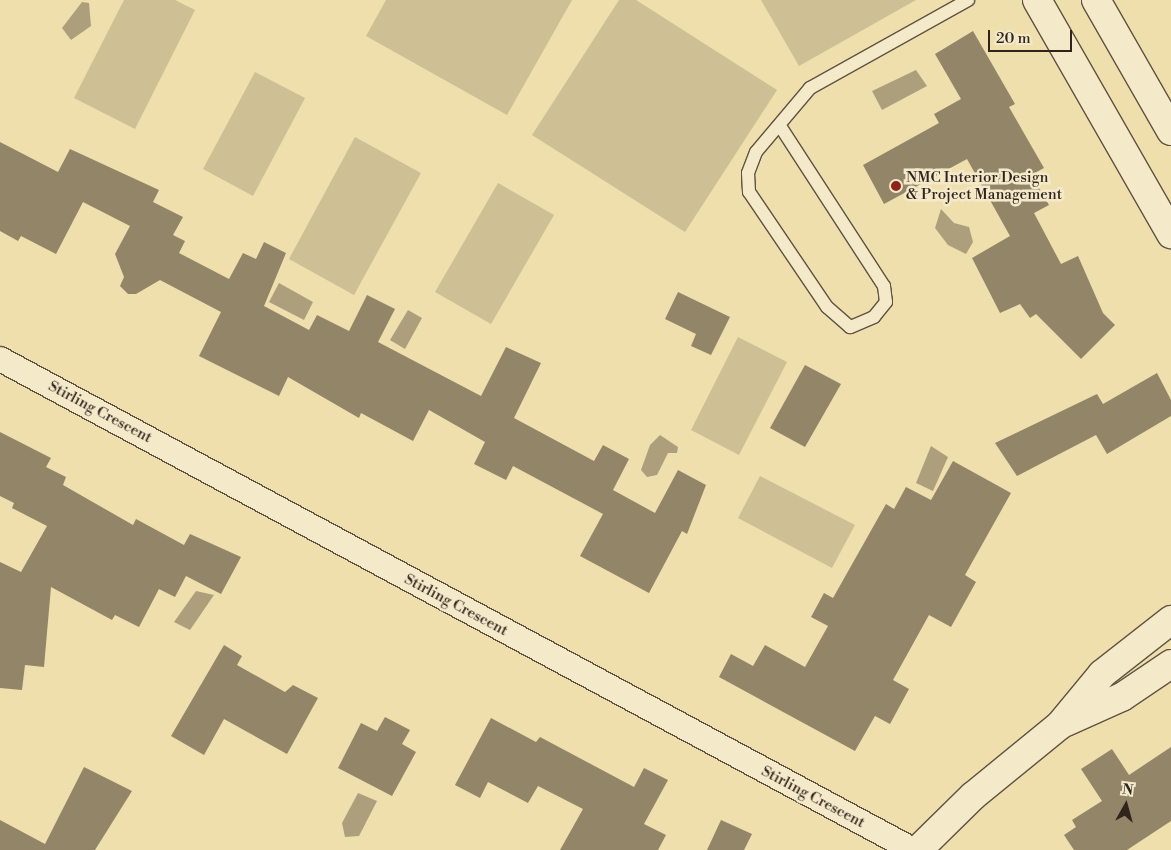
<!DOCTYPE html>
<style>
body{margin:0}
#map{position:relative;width:1171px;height:850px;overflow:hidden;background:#eedfad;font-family:"Libre Bodoni",serif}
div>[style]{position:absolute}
.green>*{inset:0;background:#cebf95}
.water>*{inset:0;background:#ae9f7c}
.building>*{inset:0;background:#938568}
.roads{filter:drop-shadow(1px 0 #605341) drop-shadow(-1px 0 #605341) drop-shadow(0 1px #605341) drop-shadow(0 -1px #605341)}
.lane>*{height:12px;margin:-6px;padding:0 6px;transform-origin:6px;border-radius:6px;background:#f4eaca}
.street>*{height:24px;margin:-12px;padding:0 12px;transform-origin:12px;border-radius:12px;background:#f4eaca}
.secondary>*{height:28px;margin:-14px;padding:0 14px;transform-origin:14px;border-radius:14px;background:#f4eaca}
.dots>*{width:14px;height:14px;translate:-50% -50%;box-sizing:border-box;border:2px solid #f4eaca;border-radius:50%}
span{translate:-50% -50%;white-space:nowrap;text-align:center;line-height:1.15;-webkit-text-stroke:5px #f4eaca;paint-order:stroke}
.poi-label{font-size:15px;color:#31241d}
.left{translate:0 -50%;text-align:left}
.street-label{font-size:15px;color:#31241d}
.north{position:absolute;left:1101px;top:780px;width:50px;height:50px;-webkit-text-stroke:4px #f4eaca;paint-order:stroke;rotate:7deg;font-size:14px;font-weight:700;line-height:20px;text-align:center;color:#31241d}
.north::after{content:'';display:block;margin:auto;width:18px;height:22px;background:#31241d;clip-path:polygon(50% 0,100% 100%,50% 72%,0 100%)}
.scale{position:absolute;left:988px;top:30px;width:84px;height:22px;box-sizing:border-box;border:2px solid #31241d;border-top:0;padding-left:6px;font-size:15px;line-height:18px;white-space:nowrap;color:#31241d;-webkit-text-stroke:4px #f4eaca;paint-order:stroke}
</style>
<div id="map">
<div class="green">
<i style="clip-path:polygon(124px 0,175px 0,195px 10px,135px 129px,74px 98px)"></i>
<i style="clip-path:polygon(386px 0,572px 0,507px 115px,366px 36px)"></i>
<i style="clip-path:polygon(619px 0,636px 0,777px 90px,685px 232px,532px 135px)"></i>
<i style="clip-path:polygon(761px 0,916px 0,799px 66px)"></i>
<i style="clip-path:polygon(255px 72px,305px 98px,253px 196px,203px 169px)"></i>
<i style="clip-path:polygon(355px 137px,421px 173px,354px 295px,289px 259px)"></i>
<i style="clip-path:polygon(498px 183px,554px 215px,491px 324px,435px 292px)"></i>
<i style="clip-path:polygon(738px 337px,787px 362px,739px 455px,691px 430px)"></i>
<i style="clip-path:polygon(760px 476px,855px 525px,832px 568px,738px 518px)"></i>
</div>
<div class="water">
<i style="clip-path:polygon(82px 2px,89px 3px,91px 26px,71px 40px,62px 28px)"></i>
<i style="clip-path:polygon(916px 70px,927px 86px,882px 110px,872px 91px)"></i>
<i style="clip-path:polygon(941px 209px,954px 223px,969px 227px,973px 242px,966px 254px,948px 245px,935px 228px)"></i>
<i style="clip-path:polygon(279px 283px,313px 302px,304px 320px,269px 302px)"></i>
<i style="clip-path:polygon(408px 310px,422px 318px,405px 349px,390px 340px)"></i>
<i style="clip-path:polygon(660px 435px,678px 447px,677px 453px,668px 453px,657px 475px,647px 477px,641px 470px,650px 445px)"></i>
<i style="clip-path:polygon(931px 446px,948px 457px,933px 491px,916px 483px)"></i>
<i style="clip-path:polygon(196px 591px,214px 595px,190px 630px,174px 622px)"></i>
<i style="clip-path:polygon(358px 793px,377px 801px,359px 836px,345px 837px,342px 823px)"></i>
</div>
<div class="building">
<i style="clip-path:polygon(973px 31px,1015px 104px,1009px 107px,1044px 168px,1031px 175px,1049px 205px,1034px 213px,1061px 264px,1078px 256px,1103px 313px,1115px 325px,1081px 359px,1036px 314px,1030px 318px,1020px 304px,1000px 313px,972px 258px,1010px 236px,967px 159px,884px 204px,863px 165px,939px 123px,934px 114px,961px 99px,935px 54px)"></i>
<i style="clip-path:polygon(0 142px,58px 172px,70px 149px,159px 190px,153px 202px,183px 217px,173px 235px,185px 241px,179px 253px,229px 279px,243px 253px,256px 259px,264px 242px,286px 253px,264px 306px,309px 330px,317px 315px,349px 331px,367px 295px,395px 309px,378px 342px,481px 396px,506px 347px,541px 363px,514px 418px,594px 461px,603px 445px,629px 459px,613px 490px,655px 513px,678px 470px,706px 485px,687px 534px,682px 531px,649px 593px,580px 556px,603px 514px,513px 466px,506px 480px,474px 464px,485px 442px,429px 410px,413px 441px,361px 413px,359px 418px,288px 377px,279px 396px,199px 356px,221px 312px,160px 280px,136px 294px,128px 294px,120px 286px,124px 277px,115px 254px,130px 226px,83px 202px,56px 254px,21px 236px,18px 241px,0 231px)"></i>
<i style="clip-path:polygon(678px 292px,730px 317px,711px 355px,691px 346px,696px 334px,665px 319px)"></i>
<i style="clip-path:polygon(805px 365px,841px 384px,805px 447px,770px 428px)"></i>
<i style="clip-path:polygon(1157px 373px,1171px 400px,1171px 416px,1107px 454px,1096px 435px,1017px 476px,995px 443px,1097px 394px,1103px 404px)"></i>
<i style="clip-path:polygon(0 432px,51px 458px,46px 467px,66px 477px,63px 485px,133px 525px,136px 519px,184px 545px,190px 534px,241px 557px,221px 594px,186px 576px,175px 597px,159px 589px,139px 627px,115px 615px,112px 620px,51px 587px,44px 667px,25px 665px,22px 690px,0 688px,0 562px,21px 572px,47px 526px,12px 508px,14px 503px,0 496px)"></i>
<i style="clip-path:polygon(953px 461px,1011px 493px,965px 575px,976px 582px,951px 627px,929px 615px,893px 680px,909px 689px,890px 724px,875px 716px,855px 751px,719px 677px,731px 654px,753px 666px,765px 645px,805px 667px,828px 626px,811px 617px,824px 593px,833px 598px,886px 504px,894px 509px,906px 487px,931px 500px)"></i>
<i style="clip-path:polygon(224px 645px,242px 656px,237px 665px,285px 692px,293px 685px,318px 698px,287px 754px,224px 719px,204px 755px,171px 736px)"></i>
<i style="clip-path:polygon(385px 717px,410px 730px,402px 744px,416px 752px,392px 796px,338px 768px,361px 723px,377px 731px)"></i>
<i style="clip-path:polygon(491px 718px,536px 742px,540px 737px,634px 787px,644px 768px,668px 780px,644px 824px,666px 835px,658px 850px,560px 850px,583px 809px,538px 786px,528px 803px,488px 782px,480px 798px,455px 785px)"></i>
<i style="clip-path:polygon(1171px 747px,1171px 821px,1127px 850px,1074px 850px,1064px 835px,1076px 827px,1072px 820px,1102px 801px,1081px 769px,1112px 749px,1129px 775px)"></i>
<i style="clip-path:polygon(84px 767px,132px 791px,95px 850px,0 850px,0 820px,45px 844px)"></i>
<i style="clip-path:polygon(721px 820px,752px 834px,744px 850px,707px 850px)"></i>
</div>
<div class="roads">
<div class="lane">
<i style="left:780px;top:126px;width:191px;rotate:57deg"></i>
<i style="left:884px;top:286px;width:16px;rotate:83deg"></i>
<i style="left:886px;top:302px;width:19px;rotate:129deg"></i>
<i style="left:874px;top:317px;width:26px;rotate:157deg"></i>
<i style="left:850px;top:327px;width:30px;rotate:-139deg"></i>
<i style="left:827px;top:307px;width:139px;rotate:-124.1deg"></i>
<i style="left:749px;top:192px;width:19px;rotate:-93deg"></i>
<i style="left:748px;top:173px;width:22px;rotate:-69deg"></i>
<i style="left:756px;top:152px;width:84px;rotate:-49.8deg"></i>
<i style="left:810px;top:88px;width:181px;rotate:-29.1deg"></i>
</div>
<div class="street">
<i style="left:0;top:359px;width:1037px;rotate:28.27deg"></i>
</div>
<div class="secondary">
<i style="left:1037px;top:0;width:270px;rotate:60.2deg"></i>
<i style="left:1096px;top:0;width:151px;rotate:60.2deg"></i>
<i style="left:1066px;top:722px;width:61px;rotate:-24.1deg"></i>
<i style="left:1122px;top:697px;width:59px;rotate:-34deg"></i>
<i style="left:918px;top:850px;width:77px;rotate:-44.5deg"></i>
<i style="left:973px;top:796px;width:112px;rotate:-39.2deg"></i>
<i style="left:1060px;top:725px;width:66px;rotate:-50.5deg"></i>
<i style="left:1102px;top:674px;width:88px;rotate:-38deg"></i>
</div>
</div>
<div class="dots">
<i style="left:896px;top:186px;background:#8f2418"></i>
</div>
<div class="poi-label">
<span class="left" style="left:906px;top:186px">NMC Interior Design<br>&amp; Project Management</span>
</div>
<div class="street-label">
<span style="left:100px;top:412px;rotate:28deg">Stirling Crescent</span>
<span style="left:456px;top:605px;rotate:28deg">Stirling Crescent</span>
<span style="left:813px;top:797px;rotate:28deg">Stirling Crescent</span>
</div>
<div class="north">N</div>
<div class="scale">20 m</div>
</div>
